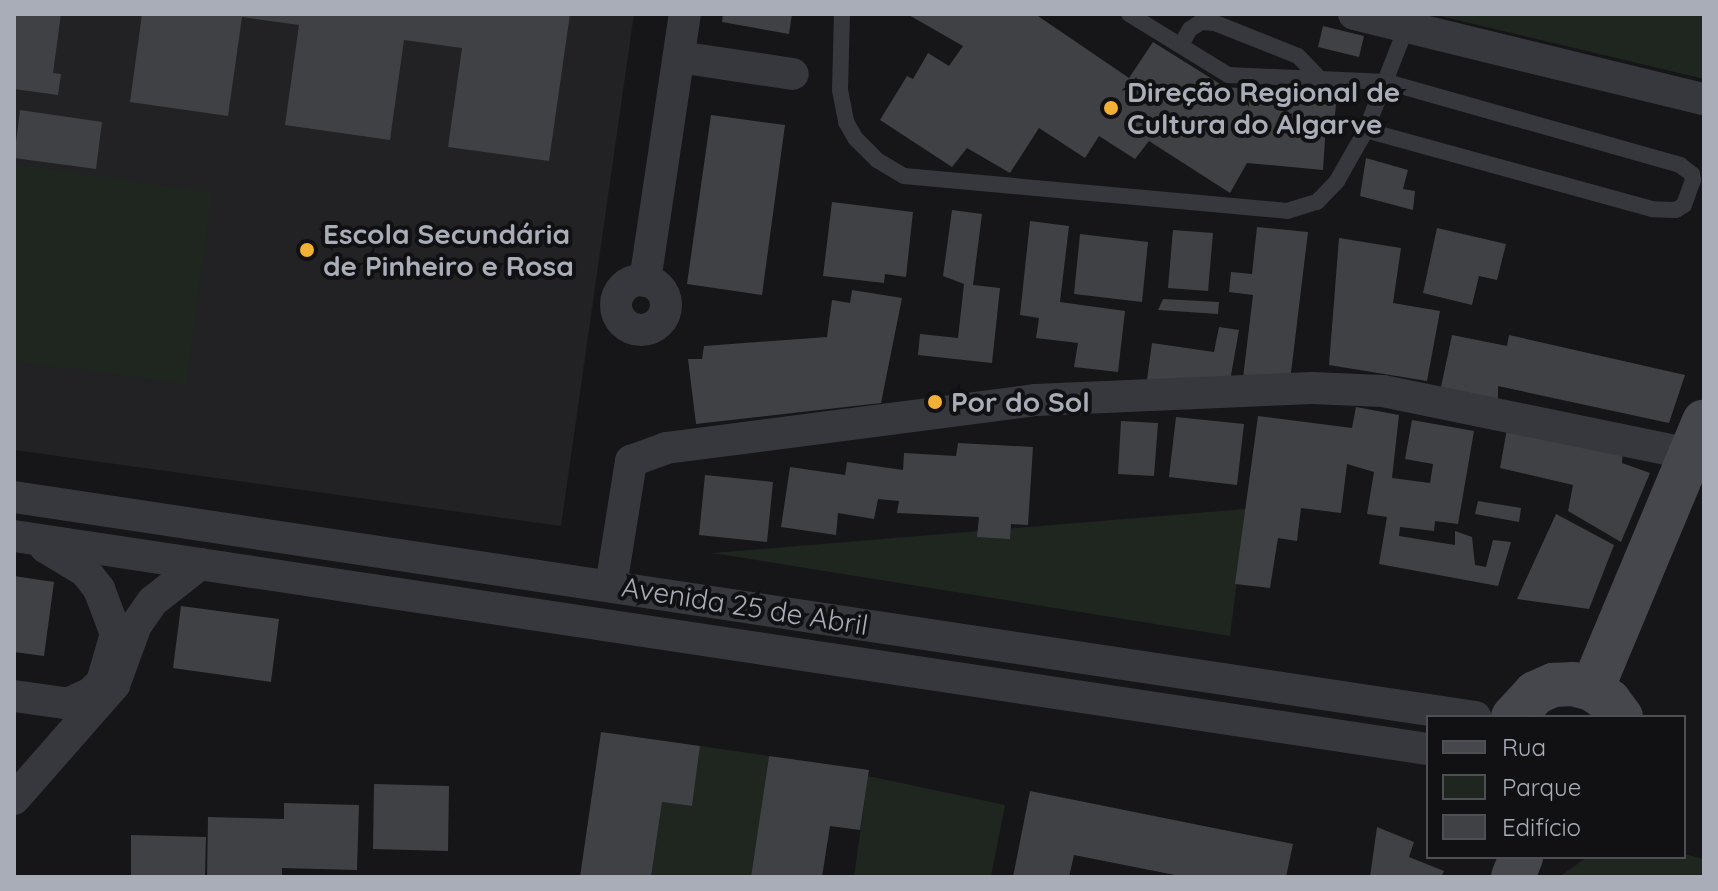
<!DOCTYPE html>
<meta charset="utf-8">
<style>
body{margin:0}
#map{position:relative;width:1718px;height:891px;overflow:hidden;background:#161618;font-family:Quicksand,sans-serif}
div>[style]{position:absolute}
.built>*{inset:0;background:#222225}
.green>*{inset:0;background:#1e261f}
.building>*{inset:0;background:#404145}
.lane>*{height:16px;margin:-8px;padding:0 8px;transform-origin:8px;border-radius:8px;background:#37383d}
.street>*{height:32px;margin:-16px;padding:0 16px;transform-origin:16px;border-radius:16px;background:#37383d}
.street>.ring{margin:-16px;padding:0;box-sizing:content-box;background:none;border:32px solid #37383d;border-radius:50%}
.secondary>*{height:44px;margin:-22px;padding:0 22px;transform-origin:22px;border-radius:22px;background:#45474d}
.dots>*{width:22px;height:22px;translate:-50% -50%;box-sizing:border-box;border:4px solid #111113;border-radius:50%}
span{translate:-50% -50%;white-space:nowrap;text-align:center;line-height:1.15;-webkit-text-stroke:8px #111113;paint-order:stroke}
.poi-label{font-size:28px;color:#a8adb8;font-weight:700}
.left{translate:0 -50%;text-align:left}
.street-label{font-size:28px;color:#a8adb8}
.frame{position:absolute;inset:0;border:16px solid #a8adb8;pointer-events:none}
.legend{position:absolute;left:1426px;top:715px;width:260px;height:144px;box-sizing:border-box;background:#111113;border:2px solid #4d4f55;margin:0;padding:10px 14px;list-style:none;font-size:24px;color:#a8adb8}
.legend li{display:flex;align-items:center;gap:16px;height:40px}
.legend b{width:40px;border:2px solid #4d4f55}
</style>
<div id="map">
<div class="built">
<i style="clip-path:polygon(14px 14px,634px 14px,561px 526px,14px 450px)"></i>
</div>
<div class="green">
<i style="clip-path:polygon(1432px 14px,1704px 14px,1704px 79px)"></i>
<i style="clip-path:polygon(14px 164px,212px 192px,186px 384px,14px 361px)"></i>
<i style="clip-path:polygon(1246px 509px,1230px 636px,712px 553px)"></i>
<i style="clip-path:polygon(700px 746px,769px 756px,751px 877px,651px 877px,662px 802px,692px 806px)"></i>
<i style="clip-path:polygon(868px 776px,1005px 805px,991px 877px,854px 877px)"></i>
<i style="clip-path:polygon(1684px 854px,1704px 859px,1704px 877px,1559px 877px,1587px 857px)"></i>
</div>
<div class="building">
<i style="clip-path:polygon(14px 14px,61px 14px,53px 73px,61px 74px,58px 95px,14px 89px)"></i>
<i style="clip-path:polygon(142px 14px,570px 14px,549px 161px,448px 147px,462px 48px,404px 40px,390px 140px,285px 125px,299px 25px,242px 17px,228px 116px,130px 102px)"></i>
<i style="clip-path:polygon(723px 14px,792px 14px,789px 34px,722px 22px)"></i>
<i style="clip-path:polygon(907px 14px,1035px 14px,1129px 78px,1153px 42px,1225px 87px,1337px 95px,1334px 124px,1326px 124px,1323px 170px,1247px 163px,1230px 193px,1149px 141px,1135px 159px,1099px 136px,1085px 158px,1039px 128px,1010px 173px,967px 148px,952px 167px,880px 120px,907px 76px,913px 79px,928px 53px,949px 66px,963px 46px)"></i>
<i style="clip-path:polygon(1323px 26px,1364px 36px,1359px 57px,1318px 47px)"></i>
<i style="clip-path:polygon(20px 110px,102px 122px,96px 169px,14px 158px)"></i>
<i style="clip-path:polygon(711px 115px,785px 125px,762px 295px,687px 284px)"></i>
<i style="clip-path:polygon(1366px 158px,1408px 170px,1403px 189px,1415px 191px,1413px 210px,1360px 196px)"></i>
<i style="clip-path:polygon(832px 202px,913px 212px,906px 277px,885px 274px,884px 283px,823px 276px)"></i>
<i style="clip-path:polygon(952px 210px,982px 214px,973px 285px,1000px 288px,992px 363px,918px 355px,920px 334px,958px 338px,964px 284px,943px 276px)"></i>
<i style="clip-path:polygon(1030px 221px,1069px 226px,1060px 302px,1125px 311px,1118px 372px,1074px 367px,1078px 343px,1036px 338px,1039px 318px,1020px 315px)"></i>
<i style="clip-path:polygon(1257px 227px,1308px 232px,1290px 381px,1243px 378px,1253px 295px,1229px 292px,1231px 272px,1252px 274px)"></i>
<i style="clip-path:polygon(1437px 228px,1506px 244px,1497px 280px,1479px 276px,1472px 305px,1423px 293px)"></i>
<i style="clip-path:polygon(1173px 230px,1213px 233px,1208px 291px,1168px 288px)"></i>
<i style="clip-path:polygon(1080px 234px,1148px 242px,1142px 302px,1074px 294px)"></i>
<i style="clip-path:polygon(1339px 238px,1401px 248px,1393px 303px,1440px 311px,1427px 381px,1329px 365px)"></i>
<i style="clip-path:polygon(852px 290px,902px 298px,881px 403px,696px 424px,688px 359px,702px 359px,704px 346px,827px 337px,832px 300px,850px 303px)"></i>
<i style="clip-path:polygon(1163px 299px,1219px 302px,1218px 314px,1158px 310px)"></i>
<i style="clip-path:polygon(1219px 327px,1239px 330px,1230px 381px,1146px 387px,1152px 343px,1214px 352px)"></i>
<i style="clip-path:polygon(1452px 335px,1507px 346px,1509px 335px,1685px 375px,1669px 423px,1498px 386px,1498px 399px,1441px 387px)"></i>
<i style="clip-path:polygon(1356px 407px,1399px 415px,1392px 478px,1430px 483px,1433px 464px,1405px 459px,1412px 420px,1474px 431px,1458px 524px,1435px 521px,1434px 531px,1400px 527px,1399px 536px,1455px 545px,1455px 531px,1472px 537px,1475px 565px,1486px 567px,1493px 540px,1511px 542px,1498px 586px,1379px 564px,1387px 517px,1367px 514px,1374px 472px,1347px 464px,1341px 513px,1301px 508px,1297px 541px,1278px 538px,1270px 588px,1235px 584px,1258px 416px,1352px 428px)"></i>
<i style="clip-path:polygon(1176px 417px,1244px 424px,1237px 485px,1169px 477px)"></i>
<i style="clip-path:polygon(1121px 421px,1158px 423px,1154px 476px,1118px 474px)"></i>
<i style="clip-path:polygon(1507px 429px,1623px 451px,1622px 463px,1650px 473px,1621px 542px,1568px 511px,1573px 485px,1500px 468px)"></i>
<i style="clip-path:polygon(958px 443px,1033px 447px,1028px 525px,1011px 524px,1010px 539px,977px 537px,979px 517px,897px 513px,899px 501px,878px 499px,874px 519px,838px 513px,836px 535px,781px 527px,790px 467px,845px 475px,847px 462px,903px 470px,904px 453px,956px 456px)"></i>
<i style="clip-path:polygon(705px 475px,773px 482px,767px 542px,699px 535px)"></i>
<i style="clip-path:polygon(1478px 501px,1521px 508px,1519px 522px,1475px 514px)"></i>
<i style="clip-path:polygon(1556px 514px,1614px 545px,1589px 609px,1517px 599px)"></i>
<i style="clip-path:polygon(14px 576px,54px 582px,44px 656px,14px 652px)"></i>
<i style="clip-path:polygon(181px 606px,279px 619px,271px 682px,173px 668px)"></i>
<i style="clip-path:polygon(601px 732px,700px 746px,692px 806px,662px 802px,651px 877px,580px 877px)"></i>
<i style="clip-path:polygon(769px 756px,869px 770px,860px 830px,830px 826px,822px 877px,751px 877px)"></i>
<i style="clip-path:polygon(374px 784px,449px 786px,448px 851px,373px 849px)"></i>
<i style="clip-path:polygon(1030px 791px,1293px 844px,1286px 877px,1185px 877px,1074px 855px,1069px 877px,1013px 877px)"></i>
<i style="clip-path:polygon(284px 803px,359px 805px,357px 870px,282px 868px,282px 877px,207px 877px,208px 817px,284px 819px)"></i>
<i style="clip-path:polygon(1377px 827px,1414px 842px,1409px 857px,1444px 871px,1441px 877px,1370px 877px)"></i>
<i style="clip-path:polygon(131px 835px,206px 837px,205px 877px,131px 877px)"></i>
</div>
<div class="lane">
<i style="left:842px;top:14px;width:76px;rotate:91.5deg"></i>
<i style="left:840px;top:90px;width:33px;rotate:79deg"></i>
<i style="left:846px;top:122px;width:20px;rotate:60deg"></i>
<i style="left:856px;top:139px;width:30px;rotate:45deg"></i>
<i style="left:877px;top:160px;width:31px;rotate:31deg"></i>
<i style="left:904px;top:176px;width:385px;rotate:5.2deg"></i>
<i style="left:1287px;top:211px;width:31px;rotate:-17deg"></i>
<i style="left:1317px;top:202px;width:29px;rotate:-46deg"></i>
<i style="left:1337px;top:181px;width:59px;rotate:-60.4deg"></i>
<i style="left:1366px;top:130px;width:110px;rotate:-68.6deg"></i>
<i style="left:1129px;top:14px;width:116px;rotate:31.6deg"></i>
<i style="left:1228px;top:75px;width:159px;rotate:2.5deg"></i>
<i style="left:1387px;top:82px;width:305px;rotate:15.8deg"></i>
<i style="left:1680px;top:165px;width:15px;rotate:37deg"></i>
<i style="left:1692px;top:174px;width:6px;rotate:81deg"></i>
<i style="left:1693px;top:180px;width:27px;rotate:110deg"></i>
<i style="left:1684px;top:205px;width:9px;rotate:148deg"></i>
<i style="left:1676px;top:210px;width:24px;rotate:-178deg"></i>
<i style="left:1652px;top:209px;width:297px;rotate:-164.6deg"></i>
<i style="left:1181px;top:45px;width:18px;rotate:-61deg"></i>
<i style="left:1190px;top:29px;width:13px;rotate:-32deg"></i>
<i style="left:1201px;top:22px;width:14px;rotate:4deg"></i>
<i style="left:1215px;top:23px;width:89px;rotate:21.7deg"></i>
<i style="left:1298px;top:56px;width:33px;rotate:46deg"></i>
</div>
<div class="street">
<i style="left:1354px;top:14px;width:360px;rotate:13.7deg"></i>
<i style="left:679px;top:57px;width:115px;rotate:8.5deg"></i>
<i class="ring" style="left:616px;top:280px;width:18px;height:18px"></i>
<i style="left:645px;top:281px;width:270px;rotate:-81.5deg"></i>
<i style="left:631px;top:461px;width:37px;rotate:-20deg"></i>
<i style="left:666px;top:448px;width:373px;rotate:-7.4deg"></i>
<i style="left:1036px;top:400px;width:276px;rotate:-2.5deg"></i>
<i style="left:1312px;top:388px;width:71px;rotate:2.4deg"></i>
<i style="left:1383px;top:391px;width:313px;rotate:11.6deg"></i>
<i style="left:14px;top:497px;width:1478px;rotate:8.56deg"></i>
<i style="left:14px;top:536px;width:1430px;rotate:8.57deg"></i>
<i style="left:45px;top:547px;width:47px;rotate:31deg"></i>
<i style="left:85px;top:571px;width:23px;rotate:52deg"></i>
<i style="left:99px;top:589px;width:48px;rotate:69.3deg"></i>
<i style="left:116px;top:634px;width:50px;rotate:106.3deg"></i>
<i style="left:102px;top:682px;width:16px;rotate:135deg"></i>
<i style="left:91px;top:693px;width:26px;rotate:155deg"></i>
<i style="left:611px;top:586px;width:127px;rotate:-80.9deg"></i>
<i style="left:14px;top:696px;width:72px;rotate:8deg"></i>
<i style="left:14px;top:799px;width:152px;rotate:-48.7deg"></i>
<i style="left:114px;top:685px;width:64px;rotate:-69.9deg"></i>
<i style="left:136px;top:625px;width:29px;rotate:-55deg"></i>
<i style="left:153px;top:601px;width:60px;rotate:-38.2deg"></i>
</div>
<div class="secondary">
<i style="left:1592px;top:689px;width:290px;rotate:-67.3deg"></i>
<i style="left:1513px;top:717px;width:33px;rotate:-47deg"></i>
<i style="left:1535px;top:693px;width:20px;rotate:-24deg"></i>
<i style="left:1553px;top:685px;width:20px;rotate:-3deg"></i>
<i style="left:1573px;top:684px;width:20px;rotate:15deg"></i>
<i style="left:1592px;top:689px;width:21px;rotate:35deg"></i>
<i style="left:1609px;top:701px;width:20px;rotate:53deg"></i>
<i style="left:1513px;top:877px;width:22px;rotate:-68deg"></i>
</div>
<div class="dots">
<i style="left:1111px;top:108px;background:#f2b134"></i>
<i style="left:307px;top:250px;background:#f2b134"></i>
<i style="left:935px;top:402px;background:#f2b134"></i>
</div>
<div class="poi-label">
<span class="left" style="left:1127px;top:108px">Direção Regional de<br>Cultura do Algarve</span>
<span class="left" style="left:323px;top:250px">Escola Secundária<br>de Pinheiro e Rosa</span>
<span class="left" style="left:951px;top:402px">Por do Sol</span>
</div>
<div class="street-label">
<span style="left:745px;top:606px;rotate:9deg">Avenida 25 de Abril</span>
</div>
<div class="frame"></div>
<ul class="legend">
<li><b style="height:10px;background:#45474d"></b>Rua</li>
<li><b style="height:22px;background:#1e261f"></b>Parque</li>
<li><b style="height:22px;background:#404145"></b>Edifício</li>
</ul>
</div>
